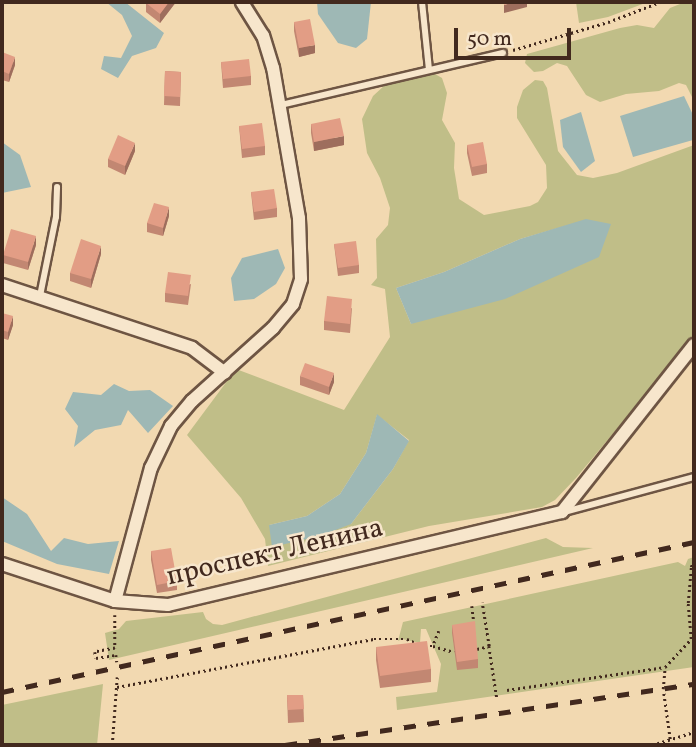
<!DOCTYPE html>
<meta charset="utf-8">
<style>
body{margin:0}
#map{position:relative;width:696px;height:747px;overflow:hidden;background:#f2d9b1;font-family:Vollkorn,serif}
div>[style]{position:absolute}
.green>*{inset:0;background:#c0be88}
.water>*{inset:0;background:#9eb8b5}
.path>*{height:2.5px;margin-top:-1.25px;transform-origin:0;background:repeating-linear-gradient(90deg,#42291e 0 2px,transparent 0 5.5px)}
.roads{filter:drop-shadow(2px 0 #6e5543) drop-shadow(-2px 0 #6e5543) drop-shadow(0 2px #6e5543) drop-shadow(0 -2px #6e5543)}
.lane>*{height:6px;margin:-3px;padding:0 3px;transform-origin:3px;border-radius:3px;background:#f7e6cc}
.street>*{height:12px;margin:-6px;padding:0 6px;transform-origin:6px;border-radius:6px;background:#f7e6cc}
.rail>*{height:4.5px;margin-top:-2.25px;transform-origin:0;background:repeating-linear-gradient(90deg,#42291e 0 12px,transparent 0 24px)}
.wall>*{inset:0;background:#c28772}
.shaded-wall>*{inset:0;background:#9e6e5d}
.building>*{inset:0;background:#e29d85}
span{translate:-50% -50%;white-space:nowrap;text-align:center;line-height:1.15;-webkit-text-stroke:5px #f7e6cc;paint-order:stroke}
.street-label{font-size:28px;color:#42291e}
.frame{position:absolute;inset:0;border:4px solid #42291e;pointer-events:none}
.scale{position:absolute;left:454px;top:28px;width:117px;height:32px;box-sizing:border-box;border:4px solid #42291e;border-top:0;padding-left:9px;font-size:21px;line-height:24px;white-space:nowrap;color:#42291e;-webkit-text-stroke:5px #f7e6cc;paint-order:stroke}
</style>
<div id="map">
<div class="green">
<i style="clip-path:polygon(576px 2px,648px 2px,608px 17px,579px 23px)"></i>
<i style="clip-path:polygon(685px 2px,694px 2px,694px 101px,686px 85px,679px 83px,659px 91px,626px 94px,600px 102px,586px 95px,567px 66px,557px 63px,543px 71px,534px 72px,525px 63px,527px 54px,620px 28px,637px 25px,654px 28px,670px 8px)"></i>
<i style="clip-path:polygon(evenodd,435px 74px,442px 78px,447px 93px,442px 120px,455px 143px,454px 168px,459px 199px,484px 215px,530px 206px,538px 202px,547px 188px,546px 165px,517px 118px,517px 107px,523px 90px,535px 80px,543px 81px,547px 88px,558px 151px,577px 175px,593px 178px,617px 173px,694px 145px,694px 336px,576px 478px,555px 500px,542px 507px,429px 526px,268px 566px,265px 539px,241px 498px,187px 435px,236px 369px,344px 410px,390px 337px,385px 289px,371px 285px,377px 278px,376px 239px,388px 225px,390px 208px,380px 178px,367px 153px,362px 119px,373px 96px,385px 85px,435px 74px,586px 220px,411px 324px,396px 288px,444px 272px,520px 239px,586px 220px,435px 74px,377px 415px,409px 440px,393px 469px,351px 524px,269px 525px,307px 516px,340px 494px,366px 453px,377px 415px)"></i>
<i style="clip-path:polygon(546px 538px,563px 547px,593px 548px,109px 660px,105px 633px,119px 629px,126px 621px,203px 612px,206px 619px,213px 624px,222px 625px)"></i>
<i style="clip-path:polygon(694px 557px,694px 667px,397px 710px,396px 697px,437px 692px,441px 664px,426px 629px,421px 629px,420px 643px,402px 639px,398px 641px,403px 622px,678px 562px,685px 566px,688px 559px)"></i>
<i style="clip-path:polygon(103px 684px,97px 745px,2px 745px,2px 705px)"></i>
</div>
<div class="water">
<i style="clip-path:polygon(106px 2px,125px 2px,164px 33px,156px 48px,132px 56px,118px 78px,101px 69px,104px 56px,121px 58px,132px 36px,122px 15px)"></i>
<i style="clip-path:polygon(317px 2px,371px 2px,367px 39px,356px 48px,338px 43px,318px 14px)"></i>
<i style="clip-path:polygon(684px 96px,694px 117px,693px 140px,633px 157px,620px 116px)"></i>
<i style="clip-path:polygon(581px 112px,595px 161px,581px 172px,563px 147px,560px 120px)"></i>
<i style="clip-path:polygon(2px 142px,20px 155px,31px 187px,2px 193px)"></i>
<i style="clip-path:polygon(586px 219px,611px 224px,599px 257px,505px 299px,411px 324px,396px 288px,444px 272px,520px 239px)"></i>
<i style="clip-path:polygon(278px 249px,285px 268px,276px 284px,254px 299px,234px 301px,231px 278px,242px 258px)"></i>
<i style="clip-path:polygon(114px 384px,129px 391px,150px 390px,173px 406px,148px 433px,128px 410px,121px 425px,95px 430px,74px 447px,78px 426px,65px 409px,73px 392px,101px 395px)"></i>
<i style="clip-path:polygon(377px 414px,409px 441px,393px 469px,351px 524px,320px 536px,272px 547px,269px 525px,307px 516px,340px 494px,366px 453px)"></i>
<i style="clip-path:polygon(2px 497px,27px 514px,51px 551px,64px 538px,88px 544px,119px 541px,109px 574px,57px 564px,2px 541px)"></i>
</div>
<div class="path">
<i style="left:513px;top:50px;width:99px;rotate:-16.4deg"></i>
<i style="left:608px;top:22px;width:56px;rotate:-21deg"></i>
<i style="left:472px;top:606px;width:16px;rotate:83deg"></i>
<i style="left:115px;top:615px;width:33px;rotate:90deg"></i>
<i style="left:115px;top:648px;width:20px;rotate:169deg"></i>
<i style="left:95px;top:652px;width:6px;rotate:81deg"></i>
<i style="left:96px;top:658px;width:20px;rotate:-9deg"></i>
<i style="left:116px;top:655px;width:7px;rotate:82deg"></i>
<i style="left:439px;top:631px;width:16px;rotate:112deg"></i>
<i style="left:433px;top:646px;width:22px;rotate:16deg"></i>
<i style="left:425px;top:646px;width:8px"></i>
<i style="left:489px;top:646px;width:53px;rotate:81.3deg"></i>
<i style="left:477px;top:649px;width:12px;rotate:-14deg"></i>
<i style="left:489px;top:646px;width:44px;rotate:-99.2deg"></i>
<i style="left:117px;top:687px;width:261px;rotate:-10.6deg"></i>
<i style="left:374px;top:639px;width:33px"></i>
<i style="left:407px;top:639px;width:10px;rotate:24deg"></i>
<i style="left:507px;top:690px;width:160px;rotate:-8.3deg"></i>
<i style="left:670px;top:739px;width:50px;rotate:-98deg"></i>
<i style="left:663px;top:689px;width:22px;rotate:-85deg"></i>
<i style="left:665px;top:667px;width:38px;rotate:-47deg"></i>
<i style="left:691px;top:639px;width:36px;rotate:-95deg"></i>
<i style="left:688px;top:603px;width:36px;rotate:-85deg"></i>
<i style="left:691px;top:567px;width:8px;rotate:-67deg"></i>
<i style="left:112px;top:745px;width:68px;rotate:-85.8deg"></i>
<i style="left:652px;top:745px;width:44px;rotate:-17.2deg"></i>
</div>
<div class="roads">
<div class="lane">
<i style="left:422px;top:2px;width:68px;rotate:84.1deg"></i>
<i style="left:281px;top:105px;width:228px;rotate:-13.2deg"></i>
<i style="left:40px;top:296px;width:81px;rotate:-78.6deg"></i>
<i style="left:56px;top:217px;width:30px;rotate:-88deg"></i>
<i style="left:564px;top:512px;width:135px;rotate:-15.1deg"></i>
</div>
<div class="street">
<i style="left:2px;top:285px;width:200px;rotate:18.3deg"></i>
<i style="left:192px;top:348px;width:41px;rotate:37.1deg"></i>
<i style="left:2px;top:564px;width:119px;rotate:18.1deg"></i>
<i style="left:115px;top:601px;width:53px;rotate:4.3deg"></i>
<i style="left:168px;top:605px;width:405px;rotate:-13.3deg"></i>
<i style="left:562px;top:512px;width:213px;rotate:-51.7deg"></i>
<i style="left:115px;top:601px;width:138px;rotate:-74.9deg"></i>
<i style="left:151px;top:468px;width:47px;rotate:-64.5deg"></i>
<i style="left:171px;top:426px;width:33px;rotate:-50deg"></i>
<i style="left:192px;top:401px;width:109px;rotate:-42deg"></i>
<i style="left:273px;top:328px;width:31px;rotate:-50deg"></i>
<i style="left:293px;top:304px;width:26px;rotate:-72deg"></i>
<i style="left:301px;top:279px;width:61px;rotate:-91.9deg"></i>
<i style="left:299px;top:218px;width:152px;rotate:-99.8deg"></i>
<i style="left:273px;top:68px;width:34px;rotate:-107deg"></i>
<i style="left:263px;top:36px;width:40px;rotate:-122deg"></i>
</div>
</div>
<div class="rail">
<i style="left:2px;top:692px;width:708px;rotate:-12.23deg"></i>
<i style="left:285px;top:745px;width:414px;rotate:-8.5deg"></i>
</div>
<div class="wall">
<i style="clip-path:polygon(176px 2px,160px 23px,146px 12px,146px 3px)"></i>
<i style="clip-path:polygon(294px 22px,315px 53px,299px 57px,294px 31px)"></i>
<i style="clip-path:polygon(2px 52px,15px 65px,9px 82px,2px 80px)"></i>
<i style="clip-path:polygon(221px 62px,251px 76px,251px 85px,223px 88px)"></i>
<i style="clip-path:polygon(165px 71px,181px 72px,180px 106px,164px 105px)"></i>
<i style="clip-path:polygon(311px 124px,344px 145px,314px 151px,311px 133px)"></i>
<i style="clip-path:polygon(239px 126px,265px 146px,265px 155px,242px 158px)"></i>
<i style="clip-path:polygon(467px 145px,487px 164px,487px 173px,472px 176px,467px 153px)"></i>
<i style="clip-path:polygon(135px 151px,125px 175px,108px 167px,108px 159px)"></i>
<i style="clip-path:polygon(251px 192px,277px 208px,277px 217px,254px 220px)"></i>
<i style="clip-path:polygon(169px 216px,163px 236px,147px 232px,147px 223px)"></i>
<i style="clip-path:polygon(334px 244px,359px 265px,359px 273px,338px 276px)"></i>
<i style="clip-path:polygon(36px 245px,28px 270px,3px 263px,3px 255px)"></i>
<i style="clip-path:polygon(101px 254px,91px 288px,70px 281px,70px 273px)"></i>
<i style="clip-path:polygon(191px 284px,188px 305px,165px 302px,165px 293px)"></i>
<i style="clip-path:polygon(352px 308px,350px 333px,324px 330px,324px 321px)"></i>
<i style="clip-path:polygon(2px 313px,13px 325px,8px 340px,2px 338px)"></i>
<i style="clip-path:polygon(300px 376px,334px 382px,329px 395px,300px 385px)"></i>
<i style="clip-path:polygon(151px 551px,177px 581px,177px 590px,157px 593px,151px 560px)"></i>
<i style="clip-path:polygon(452px 625px,478px 659px,478px 668px,457px 670px,452px 633px)"></i>
<i style="clip-path:polygon(376px 647px,431px 669px,431px 682px,380px 688px,376px 660px)"></i>
<i style="clip-path:polygon(287px 695px,303px 695px,304px 722px,288px 723px)"></i>
</div>
<div class="shaded-wall">
<i style="clip-path:polygon(169px 2px,176px 2px,160px 23px,160px 14px)"></i>
<i style="clip-path:polygon(515px 2px,527px 2px,527px 7px,504px 13px,504px 5px)"></i>
<i style="clip-path:polygon(315px 45px,315px 53px,299px 57px,299px 48px)"></i>
<i style="clip-path:polygon(15px 57px,15px 65px,9px 82px,9px 74px)"></i>
<i style="clip-path:polygon(344px 136px,344px 145px,314px 151px,314px 142px)"></i>
<i style="clip-path:polygon(135px 143px,135px 151px,125px 175px,125px 166px)"></i>
<i style="clip-path:polygon(169px 207px,169px 216px,163px 236px,163px 228px)"></i>
<i style="clip-path:polygon(36px 236px,36px 245px,28px 270px,28px 262px)"></i>
<i style="clip-path:polygon(101px 246px,101px 254px,91px 288px,91px 279px)"></i>
<i style="clip-path:polygon(13px 316px,13px 325px,8px 340px,8px 332px)"></i>
<i style="clip-path:polygon(334px 373px,334px 382px,329px 395px,329px 387px)"></i>
</div>
<div class="building">
<i style="clip-path:polygon(147px 2px,169px 2px,160px 14px,146px 3px)"></i>
<i style="clip-path:polygon(504px 2px,515px 2px,504px 5px)"></i>
<i style="clip-path:polygon(310px 19px,315px 45px,299px 48px,294px 22px)"></i>
<i style="clip-path:polygon(2px 52px,15px 57px,9px 74px,2px 71px)"></i>
<i style="clip-path:polygon(249px 59px,251px 76px,223px 79px,221px 62px)"></i>
<i style="clip-path:polygon(165px 71px,181px 72px,180px 97px,164px 96px)"></i>
<i style="clip-path:polygon(340px 118px,344px 136px,314px 142px,311px 124px)"></i>
<i style="clip-path:polygon(262px 123px,265px 146px,242px 149px,239px 126px)"></i>
<i style="clip-path:polygon(118px 135px,135px 143px,125px 166px,108px 159px)"></i>
<i style="clip-path:polygon(483px 142px,487px 164px,472px 167px,467px 145px)"></i>
<i style="clip-path:polygon(274px 189px,277px 208px,254px 212px,251px 192px)"></i>
<i style="clip-path:polygon(154px 203px,169px 207px,163px 228px,147px 223px)"></i>
<i style="clip-path:polygon(11px 229px,36px 236px,28px 262px,3px 255px)"></i>
<i style="clip-path:polygon(81px 239px,101px 246px,91px 279px,70px 273px)"></i>
<i style="clip-path:polygon(356px 241px,359px 265px,338px 268px,334px 244px)"></i>
<i style="clip-path:polygon(168px 272px,191px 275px,188px 296px,165px 293px)"></i>
<i style="clip-path:polygon(327px 296px,352px 299px,350px 324px,324px 321px)"></i>
<i style="clip-path:polygon(2px 313px,13px 316px,8px 332px,2px 330px)"></i>
<i style="clip-path:polygon(305px 363px,334px 373px,329px 387px,300px 376px)"></i>
<i style="clip-path:polygon(171px 548px,177px 581px,157px 585px,151px 551px)"></i>
<i style="clip-path:polygon(475px 621px,478px 659px,457px 662px,452px 625px)"></i>
<i style="clip-path:polygon(427px 641px,431px 669px,380px 676px,376px 647px)"></i>
<i style="clip-path:polygon(287px 695px,303px 695px,304px 709px,288px 710px)"></i>
</div>
<div class="street-label">
<span style="left:275px;top:553px;rotate:-13deg">проспект Ленина</span>
</div>
<div class="frame"></div>
<div class="scale">50 m</div>
</div>
